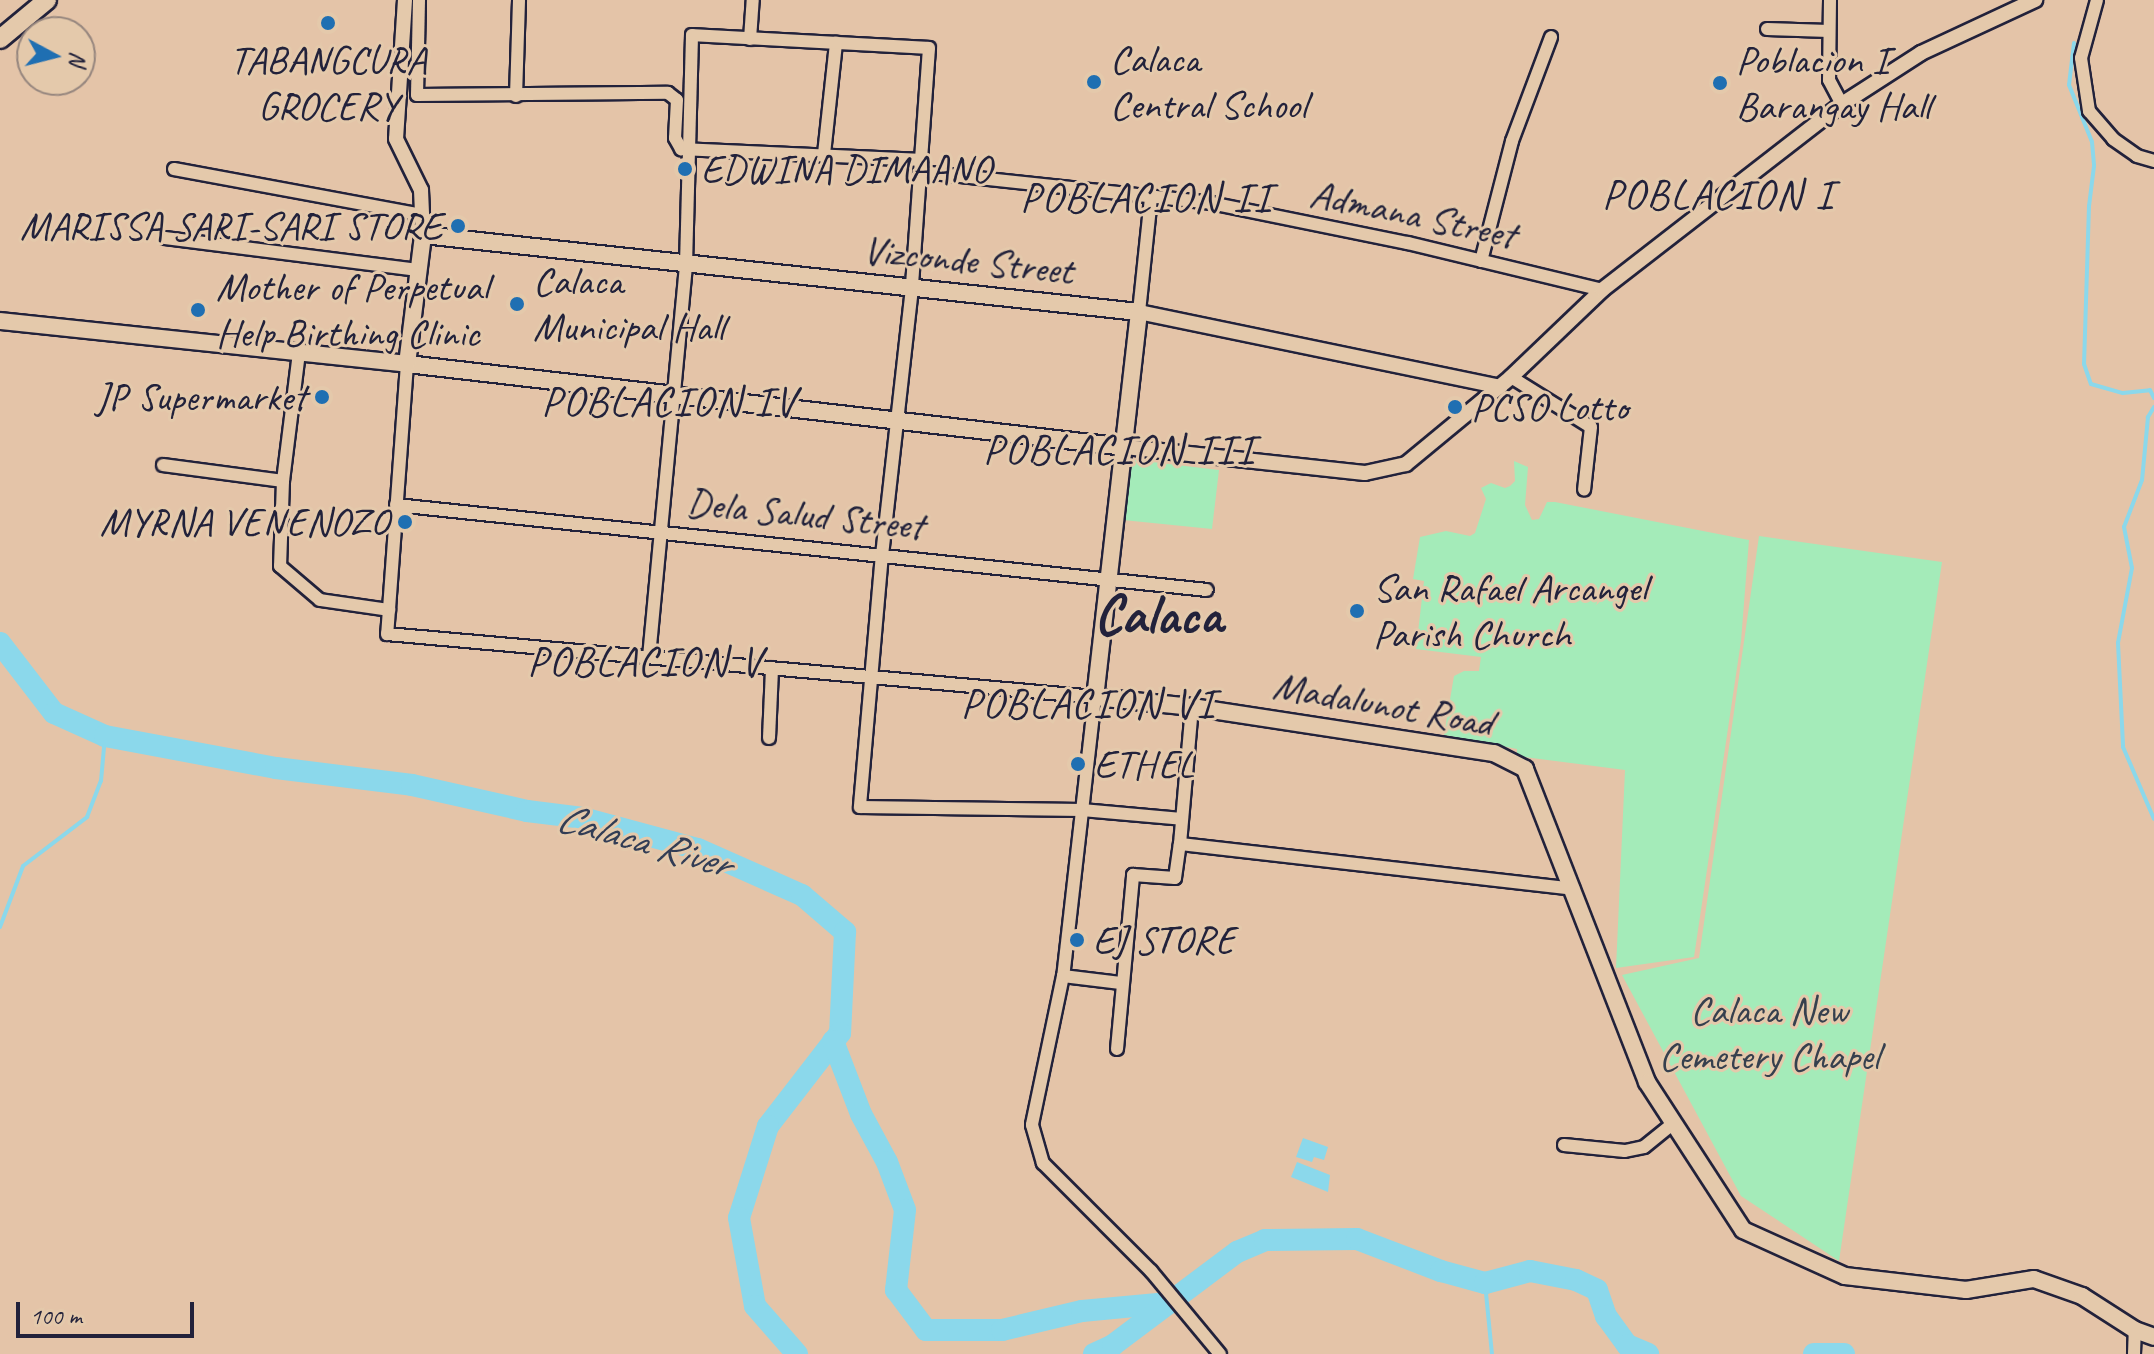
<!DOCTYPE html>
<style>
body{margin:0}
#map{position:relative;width:2154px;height:1354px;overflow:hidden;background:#e4c4a8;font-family:Caveat,sans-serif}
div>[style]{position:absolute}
.green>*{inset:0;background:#a4ebb9}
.water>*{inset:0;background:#8bd8eb}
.stream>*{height:4px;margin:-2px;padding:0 2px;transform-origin:2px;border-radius:2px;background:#8bd8eb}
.river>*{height:22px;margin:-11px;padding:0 11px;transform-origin:11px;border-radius:11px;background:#8bd8eb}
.roads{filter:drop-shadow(2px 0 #22223b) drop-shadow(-2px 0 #22223b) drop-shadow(0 2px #22223b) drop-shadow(0 -2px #22223b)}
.minor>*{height:12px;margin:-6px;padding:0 6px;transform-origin:6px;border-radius:6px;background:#e4c9ab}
.tertiary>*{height:14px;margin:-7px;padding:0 7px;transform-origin:7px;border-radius:7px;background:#e4c9ab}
.secondary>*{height:16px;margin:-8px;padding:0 8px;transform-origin:8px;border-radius:8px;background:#e4c9ab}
.primary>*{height:18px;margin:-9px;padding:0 9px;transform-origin:9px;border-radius:9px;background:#e4c9ab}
.dots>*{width:22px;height:22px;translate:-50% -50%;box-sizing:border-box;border:4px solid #e4c9ab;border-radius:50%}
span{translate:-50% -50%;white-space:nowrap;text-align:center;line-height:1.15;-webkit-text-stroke:6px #e4c9ab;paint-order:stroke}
.poi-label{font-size:40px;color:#22223b}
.left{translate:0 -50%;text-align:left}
.right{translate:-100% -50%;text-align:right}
.street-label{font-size:40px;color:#22223b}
.park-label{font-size:40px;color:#36404e}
.neighbourhood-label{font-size:42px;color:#22223b;letter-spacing:2px}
.water-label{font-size:42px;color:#323d55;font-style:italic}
.town-label{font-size:56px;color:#22223b;font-weight:700}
.north{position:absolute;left:16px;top:16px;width:80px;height:80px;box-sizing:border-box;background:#e4c9ab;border:2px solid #96867e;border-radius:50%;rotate:97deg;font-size:22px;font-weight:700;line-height:32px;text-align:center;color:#22223b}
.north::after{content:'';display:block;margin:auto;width:28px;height:36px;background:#1f6fb2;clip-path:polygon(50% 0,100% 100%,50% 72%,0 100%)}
.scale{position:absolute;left:16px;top:1302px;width:178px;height:36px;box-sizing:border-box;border:4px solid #22223b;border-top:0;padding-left:10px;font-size:24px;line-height:28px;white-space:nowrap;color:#22223b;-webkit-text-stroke:6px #e4c9ab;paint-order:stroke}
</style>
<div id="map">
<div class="green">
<i style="clip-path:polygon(1135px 460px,1219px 470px,1212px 529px,1123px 520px,1129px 464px)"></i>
<i style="clip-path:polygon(1514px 461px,1528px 467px,1525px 505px,1532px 520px,1539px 519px,1547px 502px,1555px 502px,1749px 540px,1741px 641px,1694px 957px,1616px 968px,1625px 770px,1517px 756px,1517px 749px,1444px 735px,1454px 676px,1464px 671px,1479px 671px,1481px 657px,1416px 649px,1424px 581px,1413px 579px,1420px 537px,1446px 531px,1470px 536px,1475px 533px,1486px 499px,1481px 488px,1491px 483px,1505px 488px,1510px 486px,1515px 481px)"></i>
<i style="clip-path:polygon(1759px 536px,1942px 562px,1839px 1261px,1741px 1196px,1622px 975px,1699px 958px)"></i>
</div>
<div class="water">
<i style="clip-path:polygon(1303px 1138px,1328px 1147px,1324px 1160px,1314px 1157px,1312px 1162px,1296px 1157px)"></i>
<i style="clip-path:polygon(1297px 1162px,1330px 1175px,1328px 1192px,1291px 1177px)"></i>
</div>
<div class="stream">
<i style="left:2074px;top:43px;width:42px;rotate:96.8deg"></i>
<i style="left:2069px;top:85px;width:61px;rotate:68deg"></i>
<i style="left:2092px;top:142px;width:24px;rotate:85deg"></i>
<i style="left:2094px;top:166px;width:40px;rotate:97.1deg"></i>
<i style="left:2089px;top:206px;width:158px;rotate:91.8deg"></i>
<i style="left:2084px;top:364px;width:21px;rotate:71deg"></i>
<i style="left:2091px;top:384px;width:33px;rotate:16deg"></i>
<i style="left:2123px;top:393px;width:27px;rotate:-6deg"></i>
<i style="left:2150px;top:390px;width:9px;rotate:63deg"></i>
<i style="left:2154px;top:407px;width:12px;rotate:121deg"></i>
<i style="left:2148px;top:417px;width:63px;rotate:95.4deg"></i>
<i style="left:2142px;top:480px;width:50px;rotate:111deg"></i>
<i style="left:2124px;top:527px;width:42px;rotate:79deg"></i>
<i style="left:2132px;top:568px;width:76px;rotate:100.6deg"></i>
<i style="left:2118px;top:643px;width:104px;rotate:87.2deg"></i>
<i style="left:2123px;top:747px;width:78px;rotate:66.7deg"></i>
<i style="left:0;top:927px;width:65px;rotate:-69.3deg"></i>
<i style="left:23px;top:866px;width:81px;rotate:-37.4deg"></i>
<i style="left:87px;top:817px;width:39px;rotate:-69deg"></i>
<i style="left:101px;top:781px;width:45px;rotate:-84.9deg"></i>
<i style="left:1485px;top:1283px;width:71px;rotate:84.4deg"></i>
</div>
<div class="river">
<i style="left:0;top:643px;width:88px;rotate:52.4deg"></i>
<i style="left:54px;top:713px;width:56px;rotate:24.3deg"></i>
<i style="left:105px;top:736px;width:174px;rotate:10.6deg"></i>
<i style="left:276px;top:768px;width:137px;rotate:7.1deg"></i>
<i style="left:412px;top:785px;width:118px;rotate:12.7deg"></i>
<i style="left:527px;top:811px;width:56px;rotate:7.1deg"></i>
<i style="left:583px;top:818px;width:119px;rotate:15.1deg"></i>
<i style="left:698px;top:849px;width:114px;rotate:23.9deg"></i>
<i style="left:802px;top:895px;width:57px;rotate:40.7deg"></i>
<i style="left:845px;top:932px;width:101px;rotate:92.8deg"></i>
<i style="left:840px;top:1033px;width:118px;rotate:127.7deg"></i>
<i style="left:768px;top:1126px;width:96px;rotate:107.5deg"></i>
<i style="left:739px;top:1218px;width:89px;rotate:79.7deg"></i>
<i style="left:755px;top:1306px;width:64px;rotate:48.8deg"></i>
<i style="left:833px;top:1041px;width:78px;rotate:69deg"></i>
<i style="left:861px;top:1114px;width:55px;rotate:61.6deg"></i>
<i style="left:887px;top:1162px;width:51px;rotate:69.4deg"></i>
<i style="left:905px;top:1210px;width:81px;rotate:96.4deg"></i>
<i style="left:896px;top:1290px;width:50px;rotate:53.1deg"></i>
<i style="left:926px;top:1330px;width:76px"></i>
<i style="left:1002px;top:1330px;width:82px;rotate:-13.4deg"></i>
<i style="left:1082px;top:1311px;width:84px;rotate:-5.4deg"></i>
<i style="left:1094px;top:1354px;width:21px;rotate:-25deg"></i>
<i style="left:1113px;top:1345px;width:155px;rotate:-36.9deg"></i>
<i style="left:1237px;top:1252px;width:30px;rotate:-23deg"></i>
<i style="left:1265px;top:1240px;width:92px;rotate:-0.6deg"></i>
<i style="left:1357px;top:1239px;width:90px;rotate:20.9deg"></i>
<i style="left:1441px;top:1271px;width:46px;rotate:15.3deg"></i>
<i style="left:1485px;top:1283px;width:47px;rotate:-14.9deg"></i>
<i style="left:1530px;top:1271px;width:47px;rotate:11.1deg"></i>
<i style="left:1576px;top:1280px;width:23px;rotate:25deg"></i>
<i style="left:1597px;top:1290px;width:28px;rotate:71deg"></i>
<i style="left:1606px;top:1316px;width:36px;rotate:54deg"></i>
<i style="left:1627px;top:1345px;width:23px;rotate:23deg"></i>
<i style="left:1814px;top:1354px;width:30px"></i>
</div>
<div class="roads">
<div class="minor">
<i style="left:419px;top:0;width:95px;rotate:91.2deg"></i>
<i style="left:417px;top:95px;width:251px;rotate:-0.5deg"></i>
<i style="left:668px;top:93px;width:11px;rotate:38deg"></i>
<i style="left:677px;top:100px;width:38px;rotate:93deg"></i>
<i style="left:675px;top:138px;width:13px;rotate:61deg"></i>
<i style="left:681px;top:149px;width:242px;rotate:2.6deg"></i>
<i style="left:1830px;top:0;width:80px;rotate:90.7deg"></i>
<i style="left:1829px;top:80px;width:27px;rotate:62deg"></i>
<i style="left:2097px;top:0;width:60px;rotate:105.4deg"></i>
<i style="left:2081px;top:58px;width:54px;rotate:81.4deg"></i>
<i style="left:2089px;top:111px;width:37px;rotate:49deg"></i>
<i style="left:2113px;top:139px;width:29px;rotate:35deg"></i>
<i style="left:2137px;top:156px;width:18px;rotate:16deg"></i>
<i style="left:1767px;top:29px;width:62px;rotate:1.8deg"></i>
<i style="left:750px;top:39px;width:39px;rotate:-86deg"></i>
<i style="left:516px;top:96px;width:96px;rotate:-88.2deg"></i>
<i style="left:824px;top:154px;width:112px;rotate:-83.8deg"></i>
<i style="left:174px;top:169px;width:252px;rotate:10.5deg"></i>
<i style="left:922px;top:172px;width:291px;rotate:6.1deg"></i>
<i style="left:1211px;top:203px;width:201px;rotate:11.5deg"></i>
<i style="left:1408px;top:243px;width:200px;rotate:13.6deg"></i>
<i style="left:165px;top:238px;width:257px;rotate:7.2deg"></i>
<i style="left:1481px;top:261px;width:124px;rotate:-75.5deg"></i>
<i style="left:1512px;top:141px;width:111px;rotate:-69.4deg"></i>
<i style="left:1139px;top:312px;width:116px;rotate:-84deg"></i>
<i style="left:407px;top:364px;width:271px;rotate:94.2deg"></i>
<i style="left:387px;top:634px;width:711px;rotate:5.08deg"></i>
<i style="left:1095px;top:697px;width:281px;rotate:96.5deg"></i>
<i style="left:1063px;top:976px;width:152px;rotate:101.8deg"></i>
<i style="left:1032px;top:1125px;width:40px;rotate:74deg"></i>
<i style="left:1043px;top:1163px;width:153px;rotate:45deg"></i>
<i style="left:1151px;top:1271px;width:108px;rotate:50.3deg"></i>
<i style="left:1511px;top:377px;width:94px;rotate:32deg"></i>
<i style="left:1591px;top:427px;width:63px;rotate:96.3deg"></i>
<i style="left:163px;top:465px;width:121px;rotate:7.6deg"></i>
<i style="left:283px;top:481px;width:130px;rotate:-82.9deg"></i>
<i style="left:283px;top:481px;width:85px;rotate:92deg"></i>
<i style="left:280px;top:566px;width:52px;rotate:40.4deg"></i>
<i style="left:320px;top:600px;width:70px;rotate:8.2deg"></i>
<i style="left:396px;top:505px;width:815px;rotate:5.98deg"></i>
<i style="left:649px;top:657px;width:394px;rotate:-84.6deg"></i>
<i style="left:686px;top:265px;width:230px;rotate:-88.5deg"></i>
<i style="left:692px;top:35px;width:237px;rotate:3.1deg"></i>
<i style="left:929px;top:48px;width:241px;rotate:94.1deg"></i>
<i style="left:912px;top:288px;width:268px;rotate:96.4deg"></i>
<i style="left:882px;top:554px;width:254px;rotate:95deg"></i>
<i style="left:860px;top:807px;width:222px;rotate:0.8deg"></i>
<i style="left:1082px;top:810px;width:100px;rotate:5.1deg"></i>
<i style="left:769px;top:738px;width:70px;rotate:-87.5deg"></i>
<i style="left:1180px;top:844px;width:138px;rotate:-85deg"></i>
<i style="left:1063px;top:976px;width:58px;rotate:6.9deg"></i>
<i style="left:1117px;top:1049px;width:175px;rotate:-84.7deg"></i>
<i style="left:1133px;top:875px;width:42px;rotate:4.1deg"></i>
<i style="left:1175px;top:878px;width:34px;rotate:-82deg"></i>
<i style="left:1180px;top:844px;width:396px;rotate:6.5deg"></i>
<i style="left:1564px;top:1145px;width:61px;rotate:5.6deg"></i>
<i style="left:1625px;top:1151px;width:19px;rotate:-12deg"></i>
<i style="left:1644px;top:1147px;width:38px;rotate:-39deg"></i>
<i style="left:2134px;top:1354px;width:24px;rotate:-88deg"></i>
</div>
<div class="tertiary">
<i style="left:405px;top:0;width:139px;rotate:93.7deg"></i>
<i style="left:396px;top:139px;width:57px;rotate:63.9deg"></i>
<i style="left:421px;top:190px;width:45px;rotate:87.5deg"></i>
<i style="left:1139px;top:312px;width:369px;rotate:11.7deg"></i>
<i style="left:1125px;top:447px;width:241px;rotate:6.2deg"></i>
<i style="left:1365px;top:473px;width:42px;rotate:-12.4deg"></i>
<i style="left:1406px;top:464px;width:136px;rotate:-39.6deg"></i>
<i style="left:1511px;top:377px;width:126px;rotate:-43.7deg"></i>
<i style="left:1602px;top:290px;width:304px;rotate:-37.8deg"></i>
<i style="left:1842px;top:104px;width:94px;rotate:-32.8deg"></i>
<i style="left:1921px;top:53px;width:126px;rotate:-24.9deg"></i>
</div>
<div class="secondary">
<i style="left:0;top:321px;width:409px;rotate:6deg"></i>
<i style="left:407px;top:364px;width:723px;rotate:6.59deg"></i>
<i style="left:407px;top:364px;width:130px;rotate:-82.9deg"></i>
<i style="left:423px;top:235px;width:720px;rotate:6.14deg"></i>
<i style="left:1139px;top:312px;width:388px;rotate:96.5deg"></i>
<i style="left:1095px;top:697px;width:98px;rotate:5.9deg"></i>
<i style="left:1192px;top:707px;width:305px;rotate:8.7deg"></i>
<i style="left:1494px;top:753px;width:35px;rotate:27deg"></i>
<i style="left:1525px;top:769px;width:336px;rotate:68.7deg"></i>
<i style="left:1647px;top:1082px;width:176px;rotate:57deg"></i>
<i style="left:1743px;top:1230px;width:112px;rotate:24.3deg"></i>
<i style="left:1845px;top:1276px;width:122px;rotate:6.6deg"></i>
<i style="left:1966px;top:1290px;width:69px;rotate:-9.2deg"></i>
<i style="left:2034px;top:1279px;width:51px;rotate:19.5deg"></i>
<i style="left:2082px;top:1296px;width:63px;rotate:32.7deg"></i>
<i style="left:2135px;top:1330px;width:20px;rotate:20deg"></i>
</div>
<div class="primary">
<i style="left:0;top:39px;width:61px;rotate:-39.7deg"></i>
</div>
</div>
<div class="dots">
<i style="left:328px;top:23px;background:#1f6fb2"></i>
<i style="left:1094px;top:82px;background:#1f6fb2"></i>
<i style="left:1720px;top:83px;background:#1f6fb2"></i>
<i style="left:685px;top:169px;background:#1f6fb2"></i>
<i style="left:458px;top:226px;background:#1f6fb2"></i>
<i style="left:517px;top:304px;background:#1f6fb2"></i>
<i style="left:198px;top:310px;background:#1f6fb2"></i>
<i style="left:322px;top:397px;background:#1f6fb2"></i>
<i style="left:1455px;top:407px;background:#1f6fb2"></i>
<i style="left:405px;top:522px;background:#1f6fb2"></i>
<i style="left:1357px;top:611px;background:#1f6fb2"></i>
<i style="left:1078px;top:764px;background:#1f6fb2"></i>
<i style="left:1077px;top:940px;background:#1f6fb2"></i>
</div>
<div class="poi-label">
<span class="left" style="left:1110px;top:82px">Calaca<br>Central School</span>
<span style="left:328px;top:83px">TABANGCURA<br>GROCERY</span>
<span class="left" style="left:1736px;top:83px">Poblacion I<br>Barangay Hall</span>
<span class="left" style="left:701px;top:169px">EDWINA DIMAANO</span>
<span class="right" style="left:442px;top:226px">MARISSA SARI-SARI STORE</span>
<span class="left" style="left:533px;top:304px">Calaca<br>Municipal Hall</span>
<span class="left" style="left:216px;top:310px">Mother of Perpetual<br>Help Birthing Clinic</span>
<span class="right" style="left:306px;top:397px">JP Supermarket</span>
<span class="left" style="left:1471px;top:407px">PCSO Lotto</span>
<span class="right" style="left:389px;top:522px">MYRNA VENENOZO</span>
<span class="left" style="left:1373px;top:611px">San Rafael Arcangel<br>Parish Church</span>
<span class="left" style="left:1094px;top:764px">ETHEL</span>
<span class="left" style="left:1093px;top:940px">EJ STORE</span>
</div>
<div class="street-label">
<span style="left:1413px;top:214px;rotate:12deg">Admana Street</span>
<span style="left:968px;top:260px;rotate:6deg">Vizconde Street</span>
<span style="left:805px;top:514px;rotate:6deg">Dela Salud Street</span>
<span style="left:1383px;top:704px;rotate:10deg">Madalunot Road</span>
</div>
<div class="park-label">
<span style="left:1769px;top:1033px">Calaca New<br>Cemetery Chapel</span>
</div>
<div class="neighbourhood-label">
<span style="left:1718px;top:195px">POBLACION I</span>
<span style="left:1146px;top:198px">POBLACION II</span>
<span style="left:669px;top:402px">POBLACION IV</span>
<span style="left:1119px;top:450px">POBLACION III</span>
<span style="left:645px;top:662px">POBLACION V</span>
<span style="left:1088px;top:704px">POBLACION VI</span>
</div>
<div class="water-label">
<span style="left:643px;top:841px;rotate:16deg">Calaca River</span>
</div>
<div class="town-label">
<span style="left:1158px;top:615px">Calaca</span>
</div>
<div class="north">N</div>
<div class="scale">100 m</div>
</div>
